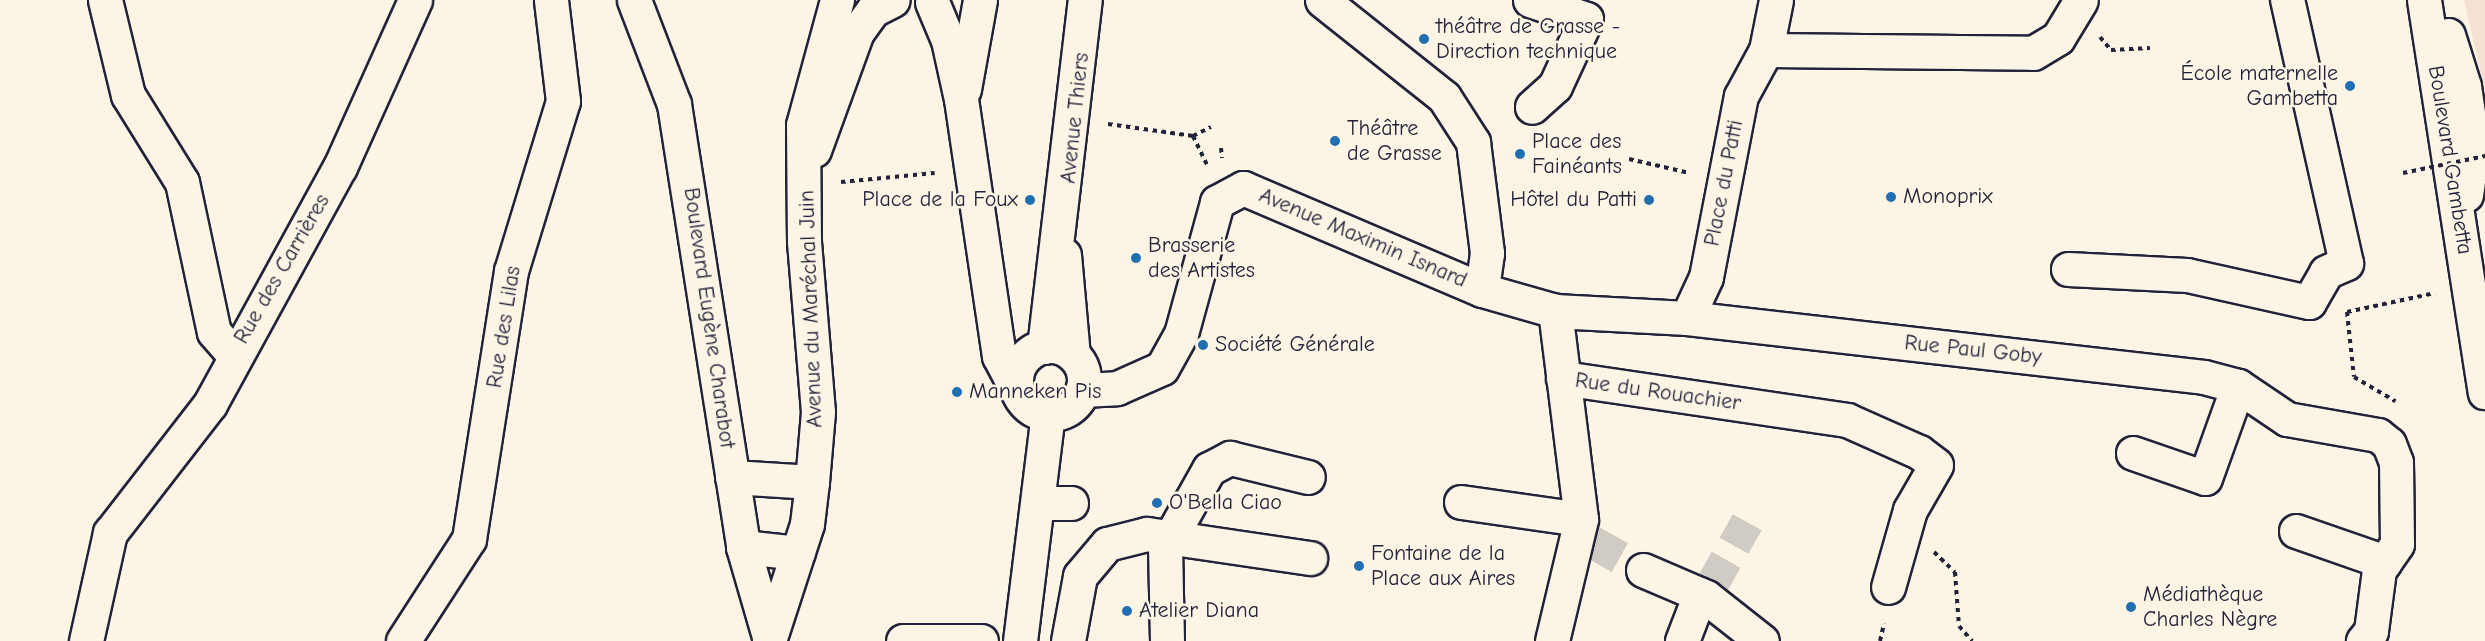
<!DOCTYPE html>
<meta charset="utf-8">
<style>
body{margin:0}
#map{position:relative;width:2485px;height:641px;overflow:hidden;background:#fcf5e5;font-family:"Comic Neue",sans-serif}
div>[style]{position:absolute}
.built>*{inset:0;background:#f6e0d2}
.minor-tunnel>*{height:33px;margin-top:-16.5px;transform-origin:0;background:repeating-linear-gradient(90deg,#d0cbc3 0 33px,transparent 0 49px)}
.path>*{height:4px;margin-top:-2px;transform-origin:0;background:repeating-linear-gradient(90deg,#22223b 0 4.5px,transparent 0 9px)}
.roads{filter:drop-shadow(2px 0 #22223b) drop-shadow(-2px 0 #22223b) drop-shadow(0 2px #22223b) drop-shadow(0 -2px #22223b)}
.minor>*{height:33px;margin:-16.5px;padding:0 16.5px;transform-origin:16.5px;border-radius:16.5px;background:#fcf5e5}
.major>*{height:33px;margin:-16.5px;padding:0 16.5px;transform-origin:16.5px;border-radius:16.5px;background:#fcf5e5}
.major>.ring{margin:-16.5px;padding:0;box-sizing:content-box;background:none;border:33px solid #fcf5e5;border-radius:50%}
.path-bridge>*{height:4px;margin-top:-2px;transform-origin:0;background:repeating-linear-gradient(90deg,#22223b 0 4.5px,transparent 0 9px)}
.dots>*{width:16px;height:16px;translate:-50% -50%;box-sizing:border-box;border:3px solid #fcf5e5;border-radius:50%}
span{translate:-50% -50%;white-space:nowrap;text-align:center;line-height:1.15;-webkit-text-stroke:5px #fcf5e5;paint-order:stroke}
.poi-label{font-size:22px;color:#22223b}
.left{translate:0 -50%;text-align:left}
.right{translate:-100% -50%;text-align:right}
.street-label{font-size:22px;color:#22223b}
</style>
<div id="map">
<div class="built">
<i style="clip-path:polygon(2464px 0,2485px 0,2485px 90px)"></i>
</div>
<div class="minor-tunnel">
<i style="left:1591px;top:541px;width:60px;rotate:29.1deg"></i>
<i style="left:1710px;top:588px;width:76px;rotate:-60.7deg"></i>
</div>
<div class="path">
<i style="left:2100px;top:37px;width:17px;rotate:50deg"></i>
<i style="left:2111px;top:50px;width:39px;rotate:-3deg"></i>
<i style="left:1108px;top:124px;width:86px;rotate:8deg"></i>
<i style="left:1193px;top:136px;width:32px;rotate:64deg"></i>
<i style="left:1193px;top:136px;width:20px;rotate:-27deg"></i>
<i style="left:1221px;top:148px;width:10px;rotate:84deg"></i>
<i style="left:1629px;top:159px;width:62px;rotate:13.1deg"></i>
<i style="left:841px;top:182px;width:94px;rotate:-5.5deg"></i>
<i style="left:2347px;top:312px;width:65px;rotate:83.9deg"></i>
<i style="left:2354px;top:377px;width:48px;rotate:30.3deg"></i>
<i style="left:2347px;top:312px;width:90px;rotate:-12.2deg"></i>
<i style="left:1934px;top:552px;width:29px;rotate:44deg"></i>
<i style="left:1955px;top:572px;width:54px;rotate:85.8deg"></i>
<i style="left:1959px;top:626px;width:20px;rotate:49deg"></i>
<i style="left:1880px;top:641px;width:18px;rotate:-77deg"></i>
</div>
<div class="roads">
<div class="minor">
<i style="left:105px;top:0;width:98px;rotate:76.4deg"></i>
<i style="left:128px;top:95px;width:102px;rotate:58.2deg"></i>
<i style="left:182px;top:182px;width:153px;rotate:78deg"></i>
<i style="left:214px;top:332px;width:29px;rotate:49deg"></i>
<i style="left:634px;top:0;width:111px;rotate:69deg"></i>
<i style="left:674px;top:104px;width:448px;rotate:81.1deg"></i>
<i style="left:743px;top:547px;width:97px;rotate:73.8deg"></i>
<i style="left:1322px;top:0;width:156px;rotate:38.5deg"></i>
<i style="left:1444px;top:97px;width:54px;rotate:57.2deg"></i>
<i style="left:1473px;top:142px;width:112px;rotate:82.8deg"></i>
<i style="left:1487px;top:253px;width:37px;rotate:98deg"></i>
<i style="left:1530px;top:0;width:59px;rotate:18.7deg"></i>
<i style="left:1586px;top:19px;width:74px;rotate:114.8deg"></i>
<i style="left:1555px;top:86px;width:31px;rotate:138deg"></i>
<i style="left:2424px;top:0;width:397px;rotate:81.2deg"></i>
<i style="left:2448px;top:35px;width:53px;rotate:72.6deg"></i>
<i style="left:2464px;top:86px;width:61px;rotate:81.5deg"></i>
<i style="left:2473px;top:146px;width:49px;rotate:98.1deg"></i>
<i style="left:1766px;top:50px;width:267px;rotate:0.6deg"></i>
<i style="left:2033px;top:53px;width:29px;rotate:-31deg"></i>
<i style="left:2058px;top:38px;width:44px;rotate:-58.8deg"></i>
<i style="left:2068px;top:269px;width:119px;rotate:2.9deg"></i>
<i style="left:2187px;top:275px;width:125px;rotate:12.5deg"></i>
<i style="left:2309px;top:302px;width:34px;rotate:-60deg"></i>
<i style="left:2326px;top:272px;width:22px;rotate:-24deg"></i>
<i style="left:2346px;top:263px;width:270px;rotate:-102.6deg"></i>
<i style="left:1687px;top:318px;width:45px;rotate:-65.1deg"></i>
<i style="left:1706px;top:277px;width:184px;rotate:-79.1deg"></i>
<i style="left:1741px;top:96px;width:52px;rotate:-61.5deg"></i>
<i style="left:1766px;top:50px;width:51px;rotate:-78.7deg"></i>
<i style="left:1563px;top:378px;width:287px;rotate:8.4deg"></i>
<i style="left:1847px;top:420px;width:79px;rotate:24deg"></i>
<i style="left:1919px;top:452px;width:21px;rotate:37deg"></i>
<i style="left:1936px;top:465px;width:52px;rotate:120deg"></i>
<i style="left:1910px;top:510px;width:80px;rotate:105.9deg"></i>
<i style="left:1082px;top:390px;width:35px;rotate:-3deg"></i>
<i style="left:1117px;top:388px;width:49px;rotate:-24deg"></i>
<i style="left:1162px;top:368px;width:39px;rotate:-61deg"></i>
<i style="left:1181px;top:334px;width:137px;rotate:-74.7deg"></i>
<i style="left:1217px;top:202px;width:30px;rotate:-28deg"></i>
<i style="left:1243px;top:188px;width:260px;rotate:23.1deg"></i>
<i style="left:1482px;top:290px;width:76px;rotate:16deg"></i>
<i style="left:1555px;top:311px;width:132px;rotate:3deg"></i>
<i style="left:1687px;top:318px;width:520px;rotate:6.51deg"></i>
<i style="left:2204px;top:377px;width:35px;rotate:15deg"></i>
<i style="left:2238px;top:386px;width:59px;rotate:34deg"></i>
<i style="left:2287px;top:419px;width:92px;rotate:10deg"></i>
<i style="left:2378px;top:435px;width:14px;rotate:39deg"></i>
<i style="left:2389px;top:444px;width:19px;rotate:69deg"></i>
<i style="left:2396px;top:462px;width:82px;rotate:89.3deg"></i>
<i style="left:2397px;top:544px;width:32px;rotate:125deg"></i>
<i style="left:2379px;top:570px;width:62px;rotate:97.5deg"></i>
<i style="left:2371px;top:631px;width:13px;rotate:129deg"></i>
<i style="left:2133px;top:453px;width:76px;rotate:19.1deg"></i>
<i style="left:2205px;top:478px;width:98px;rotate:-70.3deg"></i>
<i style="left:732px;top:477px;width:80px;rotate:3.6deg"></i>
<i style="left:1461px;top:502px;width:121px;rotate:8.1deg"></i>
<i style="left:1039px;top:503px;width:32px"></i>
<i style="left:2296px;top:531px;width:94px;rotate:19.2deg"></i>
<i style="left:743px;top:547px;width:55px;rotate:6.2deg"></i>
<i style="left:1643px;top:570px;width:69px;rotate:23.2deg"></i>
<i style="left:1706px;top:597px;width:71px;rotate:38.2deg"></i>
<i style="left:86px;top:641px;width:111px;rotate:-77.5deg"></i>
<i style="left:110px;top:533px;width:163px;rotate:-52.2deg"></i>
<i style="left:210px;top:404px;width:270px;rotate:-61.3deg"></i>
<i style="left:340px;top:167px;width:183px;rotate:-65.8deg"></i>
<i style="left:403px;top:641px;width:121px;rotate:-57.1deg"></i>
<i style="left:469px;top:539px;width:271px;rotate:-81.1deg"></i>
<i style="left:511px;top:271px;width:178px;rotate:-73deg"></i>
<i style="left:563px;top:101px;width:102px;rotate:-96.8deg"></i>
<i style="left:903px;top:641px;width:78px"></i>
<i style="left:1068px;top:641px;width:66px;rotate:-79.5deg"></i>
<i style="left:1080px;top:576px;width:42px;rotate:-49.8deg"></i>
<i style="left:1107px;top:544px;width:41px;rotate:-14deg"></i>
<i style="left:1147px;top:534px;width:165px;rotate:8.4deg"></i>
<i style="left:1167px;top:641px;width:94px;rotate:-91.2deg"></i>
<i style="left:1165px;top:547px;width:90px;rotate:-60.6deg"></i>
<i style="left:1209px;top:469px;width:24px;rotate:-28deg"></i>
<i style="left:1230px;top:458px;width:80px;rotate:13.7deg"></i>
<i style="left:1552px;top:641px;width:125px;rotate:-76.6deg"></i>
<i style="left:1581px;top:519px;width:210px;rotate:-97.1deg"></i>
<i style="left:1682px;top:641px;width:50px;rotate:-69deg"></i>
</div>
<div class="major">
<i style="left:932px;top:2px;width:41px;rotate:67.2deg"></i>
<i style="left:948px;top:40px;width:60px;rotate:77.6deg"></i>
<i style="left:961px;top:99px;width:260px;rotate:81.6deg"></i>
<i style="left:999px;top:356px;width:41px;rotate:62.2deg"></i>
<i style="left:964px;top:89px;width:90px;rotate:-79.8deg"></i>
<i style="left:814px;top:150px;width:126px;rotate:-70deg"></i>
<i style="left:857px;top:32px;width:27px;rotate:-54deg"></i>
<i style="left:873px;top:10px;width:22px;rotate:-27deg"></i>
<i style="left:1064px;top:255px;width:100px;rotate:84.9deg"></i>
<i class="ring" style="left:1016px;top:346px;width:35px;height:35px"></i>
<i style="left:1044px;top:347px;width:349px;rotate:-83.3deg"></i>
<i style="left:769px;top:641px;width:123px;rotate:-72deg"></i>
<i style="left:807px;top:524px;width:42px;rotate:-83.2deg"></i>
<i style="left:812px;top:482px;width:70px;rotate:-85.1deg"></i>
<i style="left:818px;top:412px;width:172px;rotate:-94.7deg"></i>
<i style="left:804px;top:241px;width:116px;rotate:-90.5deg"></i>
<i style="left:803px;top:125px;width:130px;rotate:-74.8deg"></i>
<i style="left:1020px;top:641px;width:229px;rotate:-83deg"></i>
</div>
</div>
<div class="path-bridge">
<i style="left:2403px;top:173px;width:84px;rotate:-11.7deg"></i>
</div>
<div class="dots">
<i style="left:1424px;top:39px;background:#1f6fb2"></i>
<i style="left:2350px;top:86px;background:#1f6fb2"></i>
<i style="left:1335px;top:141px;background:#1f6fb2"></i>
<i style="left:1520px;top:154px;background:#1f6fb2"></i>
<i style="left:1891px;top:197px;background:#1f6fb2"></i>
<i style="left:1030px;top:200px;background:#1f6fb2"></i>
<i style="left:1649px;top:200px;background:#1f6fb2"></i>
<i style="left:1136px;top:258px;background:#1f6fb2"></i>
<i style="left:1203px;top:345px;background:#1f6fb2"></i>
<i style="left:957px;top:392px;background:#1f6fb2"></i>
<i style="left:1157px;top:503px;background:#1f6fb2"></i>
<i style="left:1359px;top:566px;background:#1f6fb2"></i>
<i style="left:2131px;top:607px;background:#1f6fb2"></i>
<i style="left:1127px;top:611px;background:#1f6fb2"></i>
</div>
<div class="poi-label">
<span class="left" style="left:1436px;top:39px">théâtre de Grasse -<br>Direction technique</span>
<span class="right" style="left:2338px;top:86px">École maternelle<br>Gambetta</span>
<span class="left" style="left:1347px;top:141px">Théâtre<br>de Grasse</span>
<span class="left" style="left:1532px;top:154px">Place des<br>Fainéants</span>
<span class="left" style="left:1903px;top:197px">Monoprix</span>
<span class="right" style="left:1018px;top:200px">Place de la Foux</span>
<span class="right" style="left:1637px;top:200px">Hôtel du Patti</span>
<span class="left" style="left:1148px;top:258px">Brasserie<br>des Artistes</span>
<span class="left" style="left:1215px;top:345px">Société Générale</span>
<span class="left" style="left:969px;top:392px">Manneken Pis</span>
<span class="left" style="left:1169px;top:503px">O'Bella Ciao</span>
<span class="left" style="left:1371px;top:566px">Fontaine de la<br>Place aux Aires</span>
<span class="left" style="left:2143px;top:607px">Médiathèque<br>Charles Nègre</span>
<span class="left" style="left:1139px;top:611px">Atelier Diana</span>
</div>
<div class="street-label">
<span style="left:1075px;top:118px;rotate:-84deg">Avenue Thiers</span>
<span style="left:2450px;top:160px;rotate:81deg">Boulevard Gambetta</span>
<span style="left:1724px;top:183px;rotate:-79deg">Place du Patti</span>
<span style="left:1363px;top:238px;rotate:23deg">Avenue Maximin Isnard</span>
<span style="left:282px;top:269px;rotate:-60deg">Rue des Carrières</span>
<span style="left:811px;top:309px;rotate:-92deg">Avenue du Maréchal Juin</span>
<span style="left:709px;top:318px;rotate:82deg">Boulevard Eugène Charabot</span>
<span style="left:504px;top:327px;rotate:-81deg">Rue des Lilas</span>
<span style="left:1973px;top:350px;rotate:6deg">Rue Paul Goby</span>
<span style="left:1658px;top:392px;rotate:8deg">Rue du Rouachier</span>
</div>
</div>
